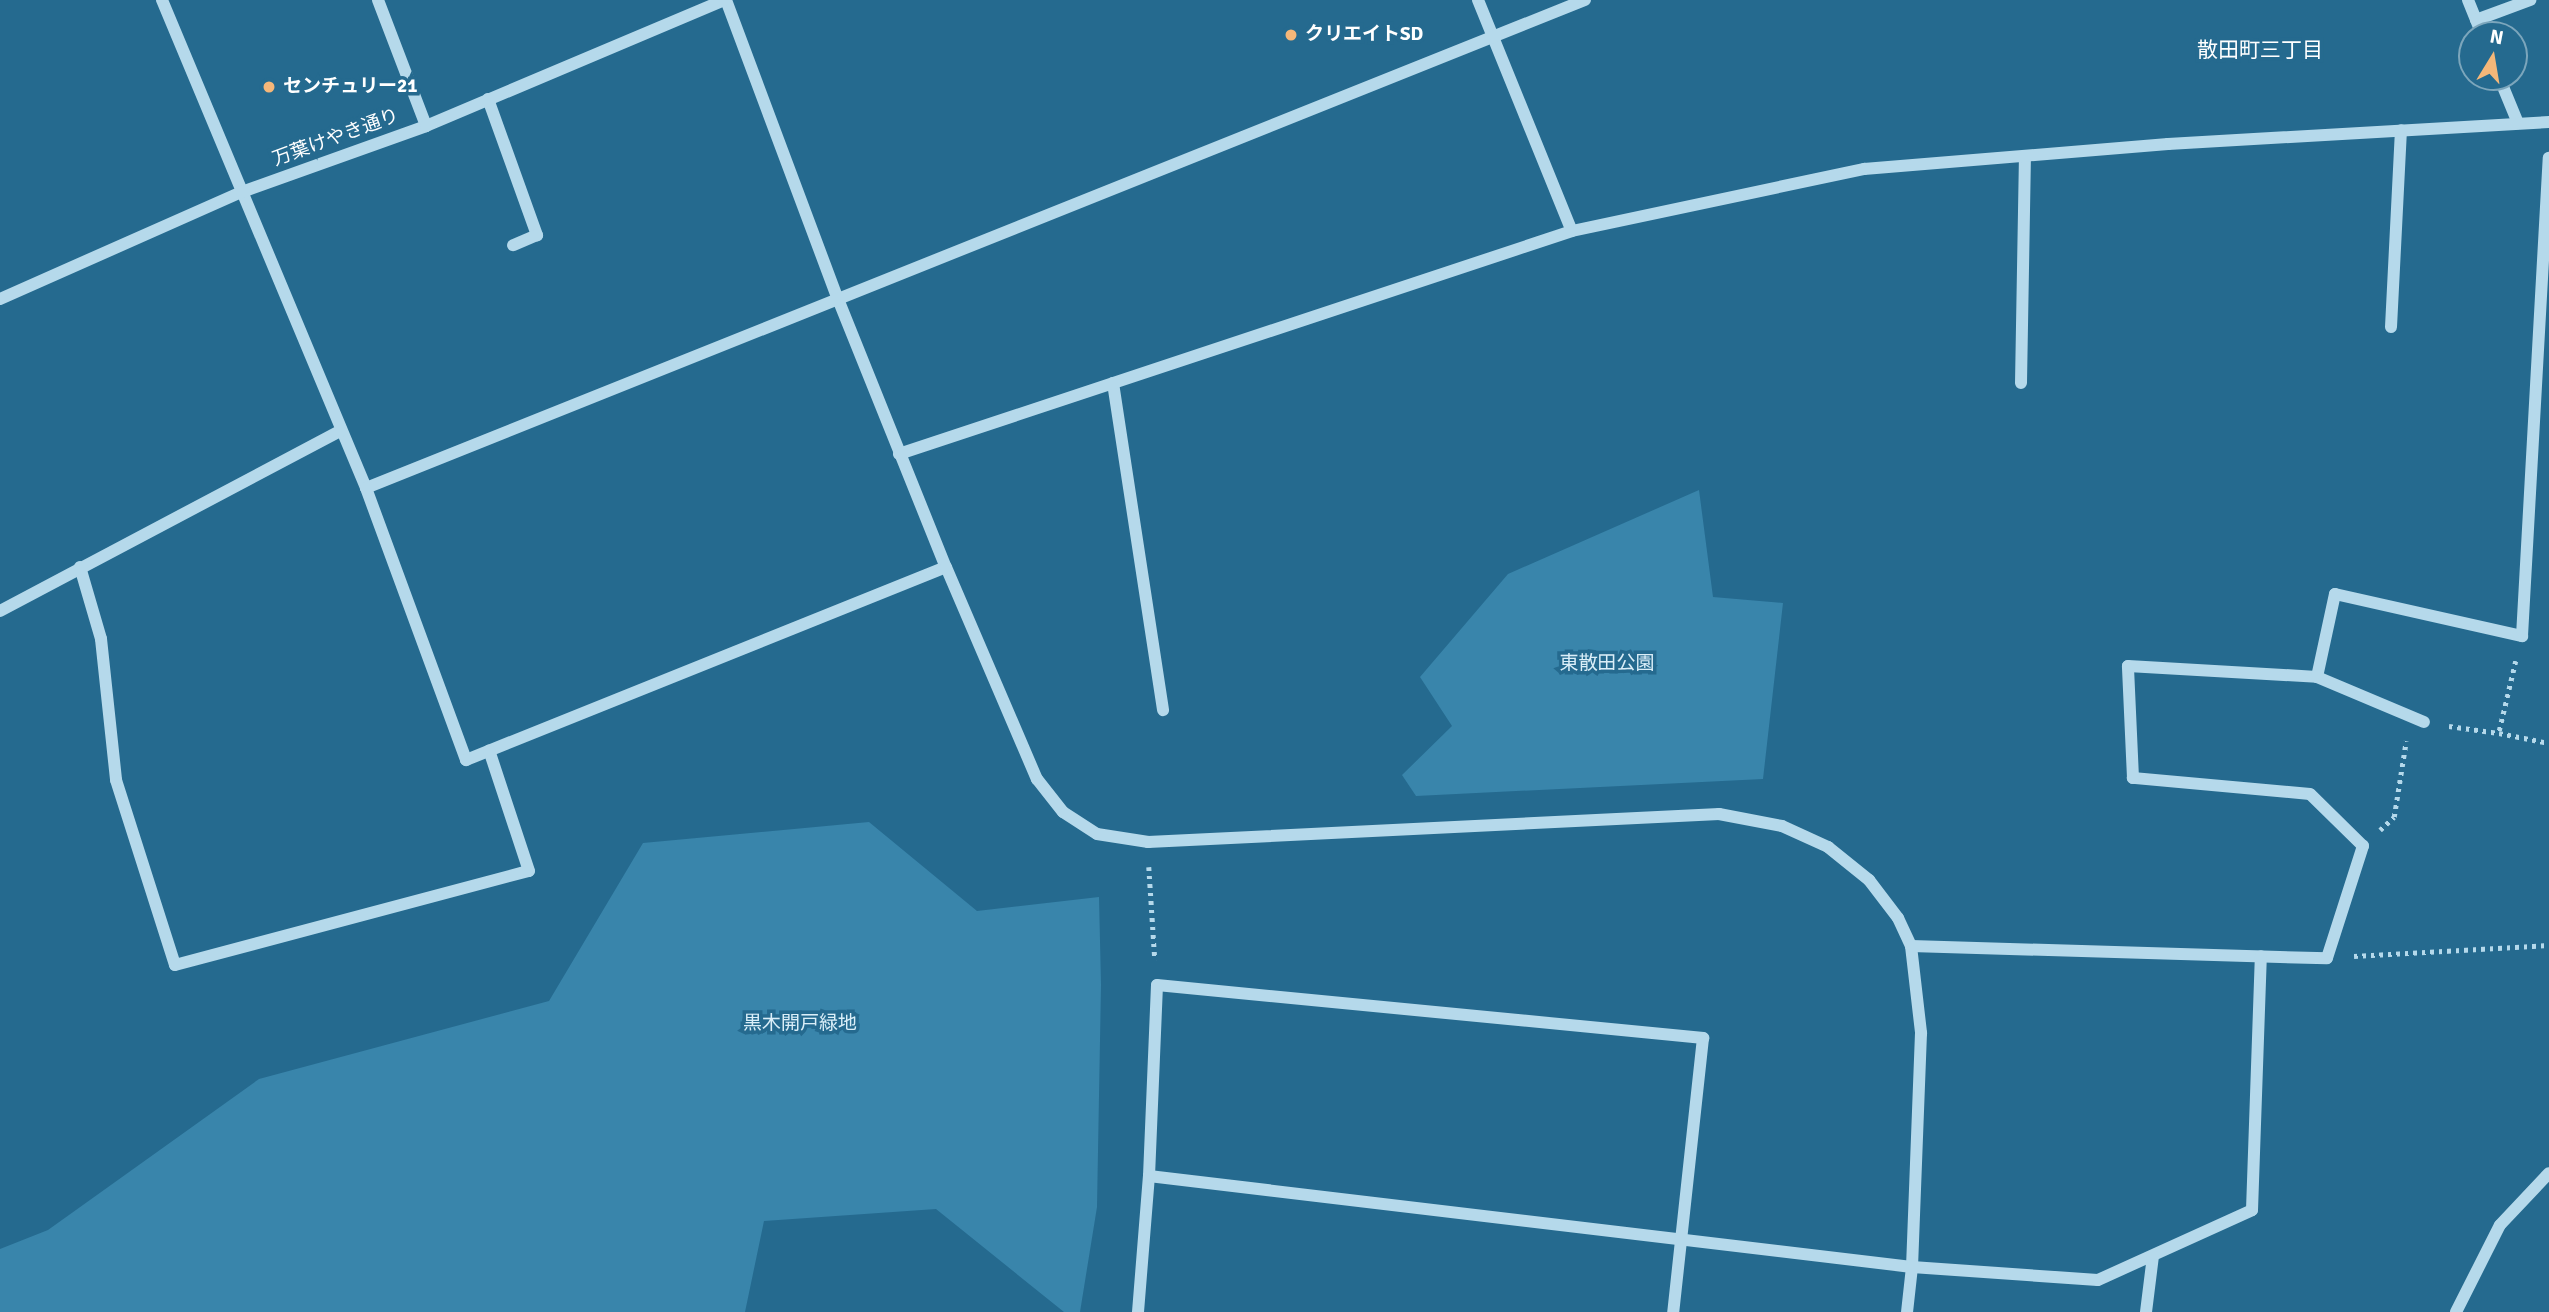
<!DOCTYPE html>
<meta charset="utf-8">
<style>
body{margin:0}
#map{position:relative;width:2549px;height:1312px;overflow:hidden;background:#256a8f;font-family:Signika,"Noto Sans JP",sans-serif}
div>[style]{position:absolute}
.green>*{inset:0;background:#3985ab}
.path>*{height:4.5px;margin-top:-2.25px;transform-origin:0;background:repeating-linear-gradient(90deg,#b5d9eb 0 3.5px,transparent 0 8.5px)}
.minor>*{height:12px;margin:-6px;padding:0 6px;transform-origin:6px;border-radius:6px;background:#b5d9eb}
.dots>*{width:19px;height:19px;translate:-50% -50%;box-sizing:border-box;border:4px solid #256a8f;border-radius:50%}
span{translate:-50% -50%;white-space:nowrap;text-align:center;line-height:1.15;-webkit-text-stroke:7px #256a8f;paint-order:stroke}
.poi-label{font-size:19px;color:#fff;font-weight:700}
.left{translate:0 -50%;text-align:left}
.street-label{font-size:19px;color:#fff}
.park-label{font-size:19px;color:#daeef8}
.neighbourhood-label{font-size:21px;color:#fff}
.north{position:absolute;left:2458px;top:21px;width:70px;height:70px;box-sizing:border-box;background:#256a8f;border:2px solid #7ca6bc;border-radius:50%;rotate:11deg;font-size:19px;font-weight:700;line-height:28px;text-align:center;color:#fff}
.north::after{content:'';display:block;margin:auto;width:24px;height:32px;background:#f5b779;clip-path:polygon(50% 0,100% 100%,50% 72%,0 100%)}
</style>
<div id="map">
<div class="green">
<i style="clip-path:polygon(1699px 490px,1713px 597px,1783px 603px,1763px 779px,1416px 796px,1402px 775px,1452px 726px,1420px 677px,1508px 574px)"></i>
<i style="clip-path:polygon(869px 822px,977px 911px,1099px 897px,1101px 985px,1097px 1207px,1080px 1312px,1064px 1312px,936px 1209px,764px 1221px,745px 1312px,0 1312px,0 1249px,48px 1230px,259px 1079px,549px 1001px,643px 843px)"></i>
</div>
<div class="path">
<i style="left:2516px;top:661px;width:74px;rotate:103.3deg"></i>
<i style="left:2499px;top:733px;width:51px;rotate:11.3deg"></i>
<i style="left:2449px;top:726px;width:50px;rotate:8deg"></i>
<i style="left:2380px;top:830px;width:19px;rotate:-43deg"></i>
<i style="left:2394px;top:817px;width:77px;rotate:-81deg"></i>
<i style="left:1149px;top:867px;width:93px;rotate:86.3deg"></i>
<i style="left:2354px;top:956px;width:195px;rotate:-3.2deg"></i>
</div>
<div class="minor">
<i style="left:162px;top:0;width:529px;rotate:67.31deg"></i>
<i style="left:366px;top:488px;width:290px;rotate:69.8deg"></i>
<i style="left:466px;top:760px;width:517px;rotate:-21.9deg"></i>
<i style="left:378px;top:0;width:135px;rotate:69.1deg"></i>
<i style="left:726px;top:0;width:319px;rotate:69.5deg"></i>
<i style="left:838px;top:299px;width:289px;rotate:68.1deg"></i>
<i style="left:946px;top:567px;width:231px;rotate:66.8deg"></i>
<i style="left:1037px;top:779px;width:42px;rotate:51.8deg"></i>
<i style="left:1063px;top:812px;width:40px;rotate:32.9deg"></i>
<i style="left:1097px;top:834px;width:52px;rotate:8.9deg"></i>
<i style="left:1148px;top:842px;width:572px;rotate:-2.81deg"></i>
<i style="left:1719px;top:814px;width:64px;rotate:10.8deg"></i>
<i style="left:1782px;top:826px;width:51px;rotate:24.5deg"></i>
<i style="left:1828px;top:847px;width:53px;rotate:38.8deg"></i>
<i style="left:1869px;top:880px;width:48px;rotate:52.7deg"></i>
<i style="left:1898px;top:918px;width:31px;rotate:65deg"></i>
<i style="left:1911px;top:946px;width:88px;rotate:83.4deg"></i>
<i style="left:1921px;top:1033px;width:234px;rotate:92.2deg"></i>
<i style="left:1912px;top:1267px;width:45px;rotate:96.3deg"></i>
<i style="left:1478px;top:0;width:249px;rotate:67.9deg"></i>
<i style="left:2468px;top:0;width:38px;rotate:68deg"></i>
<i style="left:2476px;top:20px;width:58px;rotate:-20.3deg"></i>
<i style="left:2499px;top:77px;width:50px;rotate:67.6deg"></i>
<i style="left:488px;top:99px;width:145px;rotate:70.2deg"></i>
<i style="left:537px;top:235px;width:26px;rotate:157deg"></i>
<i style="left:0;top:299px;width:265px;rotate:-23.9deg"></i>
<i style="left:242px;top:192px;width:195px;rotate:-19.7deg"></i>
<i style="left:426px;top:126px;width:324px;rotate:-22.9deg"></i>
<i style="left:2391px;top:327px;width:197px;rotate:-87.1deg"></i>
<i style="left:1113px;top:383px;width:331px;rotate:81.3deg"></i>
<i style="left:2021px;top:383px;width:227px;rotate:-89deg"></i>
<i style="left:899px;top:454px;width:709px;rotate:-18.33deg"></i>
<i style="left:1572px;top:231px;width:299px;rotate:-12deg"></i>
<i style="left:1864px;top:169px;width:305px;rotate:-4.7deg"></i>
<i style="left:2168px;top:144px;width:382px;rotate:-3.3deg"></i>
<i style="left:366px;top:488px;width:1313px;rotate:-21.82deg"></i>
<i style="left:80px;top:567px;width:75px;rotate:73.7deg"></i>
<i style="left:101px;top:639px;width:142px;rotate:83.9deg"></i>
<i style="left:116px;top:780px;width:194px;rotate:72.3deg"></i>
<i style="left:175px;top:965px;width:366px;rotate:-14.9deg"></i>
<i style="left:529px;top:871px;width:127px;rotate:-108.3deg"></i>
<i style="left:0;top:611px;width:385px;rotate:-27.9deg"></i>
<i style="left:2317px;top:677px;width:116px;rotate:22.8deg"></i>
<i style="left:1911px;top:946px;width:416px;rotate:1.7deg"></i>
<i style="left:2327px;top:958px;width:118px;rotate:-72.2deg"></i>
<i style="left:2363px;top:846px;width:74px;rotate:-135.5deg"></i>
<i style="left:2310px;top:794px;width:178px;rotate:-174.8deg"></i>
<i style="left:2133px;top:778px;width:112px;rotate:-92.6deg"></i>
<i style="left:2128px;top:666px;width:189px;rotate:3.3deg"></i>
<i style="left:2317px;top:677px;width:85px;rotate:-77.8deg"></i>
<i style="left:2335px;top:594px;width:192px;rotate:12.7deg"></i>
<i style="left:2522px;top:636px;width:479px;rotate:-86.8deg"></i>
<i style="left:1149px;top:1176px;width:191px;rotate:-87.6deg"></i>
<i style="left:1157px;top:985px;width:549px;rotate:5.54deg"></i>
<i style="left:1703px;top:1038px;width:276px;rotate:96.2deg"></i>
<i style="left:1138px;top:1312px;width:136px;rotate:-85.4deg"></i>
<i style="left:1149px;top:1176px;width:768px;rotate:6.8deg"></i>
<i style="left:1912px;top:1267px;width:186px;rotate:4deg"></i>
<i style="left:2098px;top:1280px;width:169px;rotate:-24.4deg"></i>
<i style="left:2252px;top:1210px;width:254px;rotate:-88deg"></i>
<i style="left:2146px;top:1312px;width:56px;rotate:-82.9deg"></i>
<i style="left:2456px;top:1312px;width:97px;rotate:-63.2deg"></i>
<i style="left:2500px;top:1225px;width:71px;rotate:-46.7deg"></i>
</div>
<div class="dots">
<i style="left:1291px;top:35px;background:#f5b779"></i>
<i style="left:269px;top:87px;background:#f5b779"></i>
</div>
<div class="poi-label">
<span class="left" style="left:1305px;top:35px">クリエイトSD</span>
<span class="left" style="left:283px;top:87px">センチュリー21</span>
</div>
<div class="street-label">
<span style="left:336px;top:138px;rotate:-20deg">万葉けやき通り</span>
</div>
<div class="park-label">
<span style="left:1607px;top:664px">東散田公園</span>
<span style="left:800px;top:1024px">黒木開戸緑地</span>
</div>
<div class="neighbourhood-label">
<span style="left:2260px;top:50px">散田町三丁目</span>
</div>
<div class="north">N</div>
</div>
